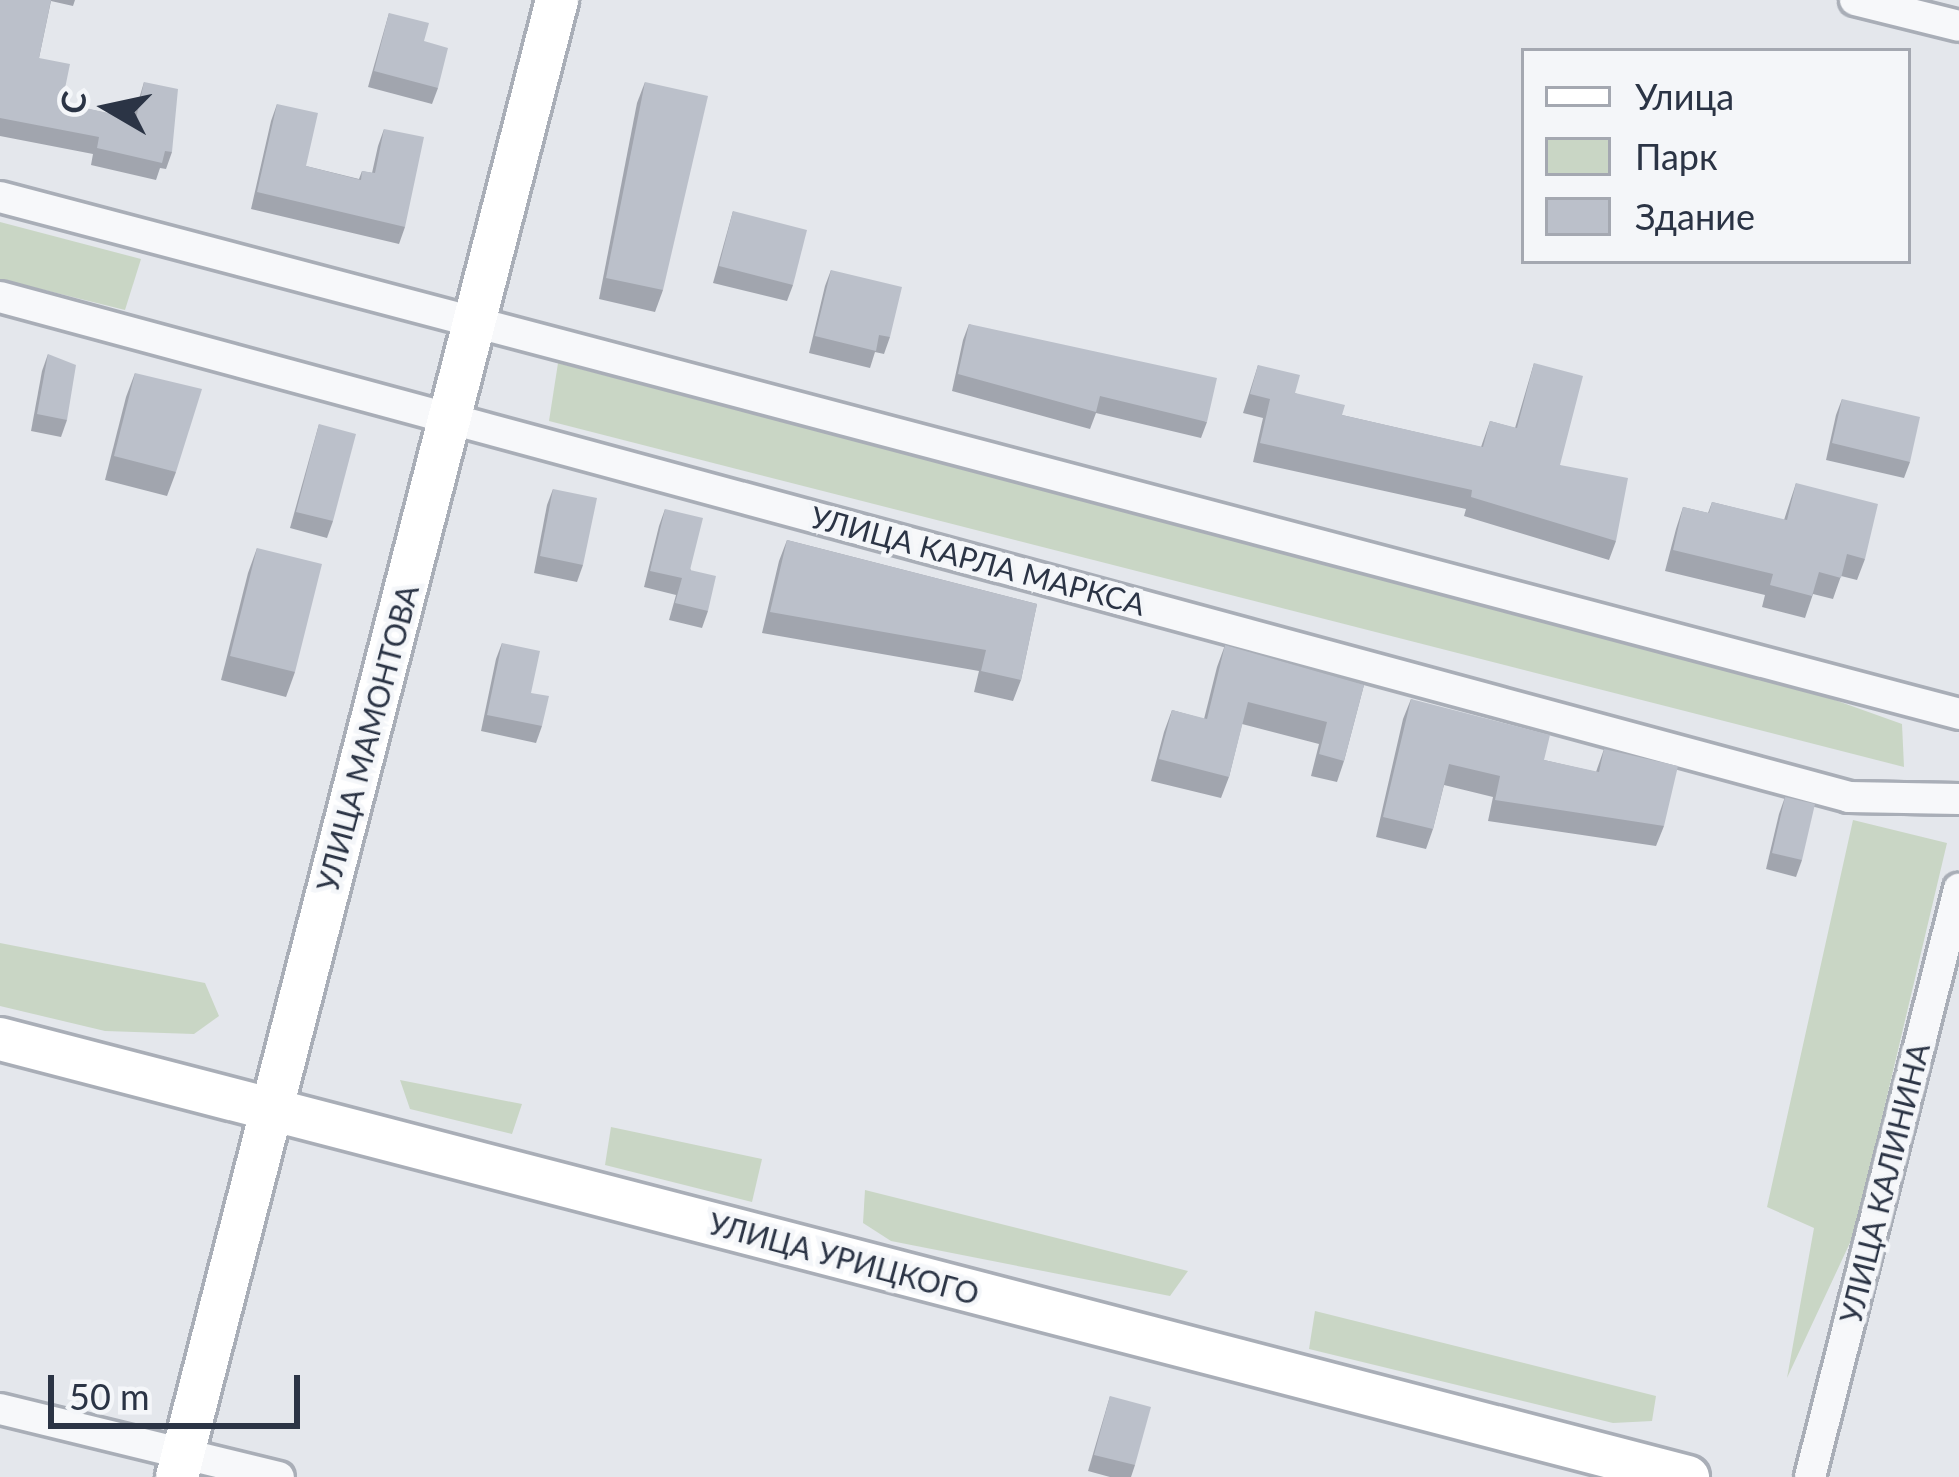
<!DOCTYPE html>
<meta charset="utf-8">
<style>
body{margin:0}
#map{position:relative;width:1959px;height:1477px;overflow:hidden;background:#e4e7ec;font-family:Lato,sans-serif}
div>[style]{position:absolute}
.green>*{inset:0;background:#c9d6c5}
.roads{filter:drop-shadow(3px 0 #a9aeb7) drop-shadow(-3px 0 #a9aeb7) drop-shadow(0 3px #a9aeb7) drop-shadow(0 -3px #a9aeb7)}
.street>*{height:30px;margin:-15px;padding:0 15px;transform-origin:15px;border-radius:15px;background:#f7f8fa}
.secondary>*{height:42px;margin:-21px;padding:0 21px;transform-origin:21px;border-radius:21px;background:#fff}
.wall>*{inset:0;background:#a1a5ae}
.building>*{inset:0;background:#bbc0ca}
span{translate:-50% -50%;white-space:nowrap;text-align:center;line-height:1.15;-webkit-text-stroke:9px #f4f6f9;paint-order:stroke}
.street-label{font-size:30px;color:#2b3445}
.legend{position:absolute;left:1521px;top:48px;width:390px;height:216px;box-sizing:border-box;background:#f4f6f9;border:3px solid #a4a8b1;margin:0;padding:15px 21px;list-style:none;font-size:36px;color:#2b3445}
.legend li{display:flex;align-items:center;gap:24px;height:60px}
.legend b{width:60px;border:3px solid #a4a8b1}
.north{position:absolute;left:48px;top:48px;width:120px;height:120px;-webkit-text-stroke:9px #f4f6f9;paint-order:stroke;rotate:279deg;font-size:33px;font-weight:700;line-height:48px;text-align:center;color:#2b3445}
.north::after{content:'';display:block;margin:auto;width:42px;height:54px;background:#2b3445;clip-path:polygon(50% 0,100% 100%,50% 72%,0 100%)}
.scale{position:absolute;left:48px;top:1375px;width:252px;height:54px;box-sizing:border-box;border:6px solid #2b3445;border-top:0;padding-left:15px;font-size:36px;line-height:42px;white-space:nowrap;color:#2b3445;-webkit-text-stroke:9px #f4f6f9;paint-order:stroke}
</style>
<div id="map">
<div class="green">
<i style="clip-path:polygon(0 222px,141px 259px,125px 310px,0 279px)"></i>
<i style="clip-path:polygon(558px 363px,1804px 689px,1902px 724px,1904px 767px,549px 421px)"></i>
<i style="clip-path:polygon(1853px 820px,1947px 843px,1855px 1232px,1787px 1378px,1814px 1228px,1767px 1207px)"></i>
<i style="clip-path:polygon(0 943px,205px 983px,219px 1016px,194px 1034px,105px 1031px,0 1006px)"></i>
<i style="clip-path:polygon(400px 1080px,522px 1104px,512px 1134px,410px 1109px)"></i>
<i style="clip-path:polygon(611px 1127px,762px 1159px,752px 1202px,605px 1165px)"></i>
<i style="clip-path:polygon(865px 1190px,1188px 1271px,1170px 1296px,891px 1241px,863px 1223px)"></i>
<i style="clip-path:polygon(1315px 1311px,1656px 1396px,1652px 1421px,1613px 1423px,1309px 1349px)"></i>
</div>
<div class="roads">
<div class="street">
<i style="left:1855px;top:0;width:107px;rotate:14deg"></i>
<i style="left:0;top:197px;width:2026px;rotate:14.78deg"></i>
<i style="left:0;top:297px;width:1915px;rotate:15.13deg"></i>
<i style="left:1849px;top:797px;width:110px;rotate:1deg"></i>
<i style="left:0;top:1409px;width:287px;rotate:13.7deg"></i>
<i style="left:1810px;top:1477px;width:607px;rotate:-75.78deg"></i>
</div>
<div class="secondary">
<i style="left:0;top:1039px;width:1744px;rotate:14.55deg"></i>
<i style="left:177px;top:1477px;width:1525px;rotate:-75.57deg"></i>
</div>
</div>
<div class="wall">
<i style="clip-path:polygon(0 0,75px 0,73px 6px,51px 1px,39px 58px,62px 103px,133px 119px,144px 82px,172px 152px,166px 169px,160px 168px,156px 180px,91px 165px,93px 154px,0 136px)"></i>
<i style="clip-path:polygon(389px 13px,438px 88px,432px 104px,368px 87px)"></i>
<i style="clip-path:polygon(645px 82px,663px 290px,655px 312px,599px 299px,637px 103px)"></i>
<i style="clip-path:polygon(277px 104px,306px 166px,359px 179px,362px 171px,372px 173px,378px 146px,384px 129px,405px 227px,399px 244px,251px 209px,271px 121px)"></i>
<i style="clip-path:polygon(733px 211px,793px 285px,787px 301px,713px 283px)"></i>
<i style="clip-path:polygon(831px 270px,890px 337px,884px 354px,875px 352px,870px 368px,809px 353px,825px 286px)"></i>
<i style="clip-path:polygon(969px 324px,1207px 422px,1201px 438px,1096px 413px,1090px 429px,952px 391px,963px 340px)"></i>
<i style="clip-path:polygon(48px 354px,67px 420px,61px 437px,31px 431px,42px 371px)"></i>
<i style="clip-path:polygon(1534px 363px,1560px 465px,1616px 541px,1609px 560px,1464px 516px,1466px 509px,1253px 462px,1263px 418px,1243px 413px,1258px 365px,1295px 393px,1342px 415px,1481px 447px,1490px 421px,1515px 428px)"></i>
<i style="clip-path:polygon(135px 373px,176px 472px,167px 496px,105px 480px,126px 397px)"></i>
<i style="clip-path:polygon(1842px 399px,1910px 462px,1904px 478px,1826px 460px,1836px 415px)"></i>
<i style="clip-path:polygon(319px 424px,333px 521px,327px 538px,290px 528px)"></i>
<i style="clip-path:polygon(1796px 483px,1865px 559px,1857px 580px,1841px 576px,1833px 599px,1813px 594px,1805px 618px,1762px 607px,1765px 595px,1665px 571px,1676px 529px,1683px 507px,1708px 513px,1712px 502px,1784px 520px)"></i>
<i style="clip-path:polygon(553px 489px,583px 565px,577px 582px,534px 573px,547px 505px)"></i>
<i style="clip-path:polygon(665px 509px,708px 611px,702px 628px,669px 620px,676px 595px,644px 587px,659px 526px)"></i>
<i style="clip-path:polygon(787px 540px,1037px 604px,1021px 680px,1013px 701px,974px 692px,979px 671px,762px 633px,779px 561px)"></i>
<i style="clip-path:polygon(257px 548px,295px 672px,286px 697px,221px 680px,248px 573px)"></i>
<i style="clip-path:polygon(502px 643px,531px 693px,542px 726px,536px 743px,481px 731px,496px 659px)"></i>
<i style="clip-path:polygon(1225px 645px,1364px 685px,1344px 761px,1337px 782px,1311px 776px,1319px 744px,1242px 724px,1229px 777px,1221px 798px,1151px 781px,1164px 732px,1172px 710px,1204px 719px,1217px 667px)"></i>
<i style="clip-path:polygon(1411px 699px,1544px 760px,1596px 772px,1604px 749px,1664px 826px,1656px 846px,1488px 821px,1493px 797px,1444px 785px,1433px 829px,1426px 849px,1376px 837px,1403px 719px)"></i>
<i style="clip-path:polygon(1785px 797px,1802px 860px,1796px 877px,1766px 869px,1779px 814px)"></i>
<i style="clip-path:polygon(1110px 1396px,1135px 1465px,1131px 1477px,1110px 1477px,1088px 1471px)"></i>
</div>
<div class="building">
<i style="clip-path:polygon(0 0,51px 0,39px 58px,70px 64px,62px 103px,136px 119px,144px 82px,178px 89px,172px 152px,165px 151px,162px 163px,97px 148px,99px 137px,0 118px)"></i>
<i style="clip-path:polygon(389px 13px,429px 23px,424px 41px,448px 48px,438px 88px,374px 71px)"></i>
<i style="clip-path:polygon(645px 82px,708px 96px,663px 290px,606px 278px)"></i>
<i style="clip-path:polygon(277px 104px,318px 113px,306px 166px,361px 180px,362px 171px,375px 173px,384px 129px,424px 137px,405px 227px,257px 192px)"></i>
<i style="clip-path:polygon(733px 211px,807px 230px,793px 285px,719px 266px)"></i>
<i style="clip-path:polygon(831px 270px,902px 287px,890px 337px,879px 335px,876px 351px,815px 336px)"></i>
<i style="clip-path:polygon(969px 324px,1217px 378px,1207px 422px,1100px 396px,1096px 412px,958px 374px)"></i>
<i style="clip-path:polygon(48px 354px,76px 365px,67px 420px,37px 414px)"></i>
<i style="clip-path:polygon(1534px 363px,1583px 376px,1560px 465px,1628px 478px,1616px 541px,1471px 497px,1472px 490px,1260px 443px,1270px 399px,1250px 394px,1258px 365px,1300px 375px,1295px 393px,1345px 405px,1342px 415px,1483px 447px,1490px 421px,1517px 428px)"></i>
<i style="clip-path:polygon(135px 373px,202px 389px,176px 472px,114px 456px)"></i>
<i style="clip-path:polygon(1842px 399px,1920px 417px,1910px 462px,1832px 443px)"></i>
<i style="clip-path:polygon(319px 424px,356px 434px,333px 521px,296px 512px)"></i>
<i style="clip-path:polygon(1796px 483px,1878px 504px,1865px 559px,1847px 554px,1841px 578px,1819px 572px,1812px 596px,1770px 585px,1773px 574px,1673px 550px,1683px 507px,1709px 513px,1712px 502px,1787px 520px)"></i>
<i style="clip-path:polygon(553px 489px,597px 498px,583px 565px,540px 556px)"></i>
<i style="clip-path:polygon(665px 509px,703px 518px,690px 570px,716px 576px,708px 611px,675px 603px,682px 578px,650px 571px)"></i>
<i style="clip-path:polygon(787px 540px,1037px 604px,1021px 680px,981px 671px,986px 650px,770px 612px)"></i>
<i style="clip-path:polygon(257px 548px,322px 564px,295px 672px,230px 656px)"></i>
<i style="clip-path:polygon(502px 643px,540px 651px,531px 693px,549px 696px,542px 726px,487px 715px)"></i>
<i style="clip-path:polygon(1225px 645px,1364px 685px,1344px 761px,1319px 754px,1327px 722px,1248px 702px,1229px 777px,1159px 759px,1172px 710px,1207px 719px)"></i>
<i style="clip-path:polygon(1411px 699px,1550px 735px,1544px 760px,1599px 772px,1604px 749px,1678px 766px,1664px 826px,1495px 800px,1500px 776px,1449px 764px,1433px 829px,1383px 817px)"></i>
<i style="clip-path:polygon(1785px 797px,1815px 804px,1802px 860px,1772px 853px)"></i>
<i style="clip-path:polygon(1110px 1396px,1151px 1407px,1135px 1465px,1094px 1455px)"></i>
</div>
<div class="street-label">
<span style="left:978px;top:560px;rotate:15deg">УЛИЦА КАРЛА МАРКСА</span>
<span style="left:367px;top:738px;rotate:-75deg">УЛИЦА МАМОНТОВА</span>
<span style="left:1884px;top:1183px;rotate:-76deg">УЛИЦА КАЛИНИНА</span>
<span style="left:844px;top:1258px;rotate:15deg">УЛИЦА УРИЦКОГО</span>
</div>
<ul class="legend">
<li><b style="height:15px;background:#fff"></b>Улица</li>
<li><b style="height:33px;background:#c9d6c5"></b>Парк</li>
<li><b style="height:33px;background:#bbc0ca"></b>Здание</li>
</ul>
<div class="north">С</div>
<div class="scale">50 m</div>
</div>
